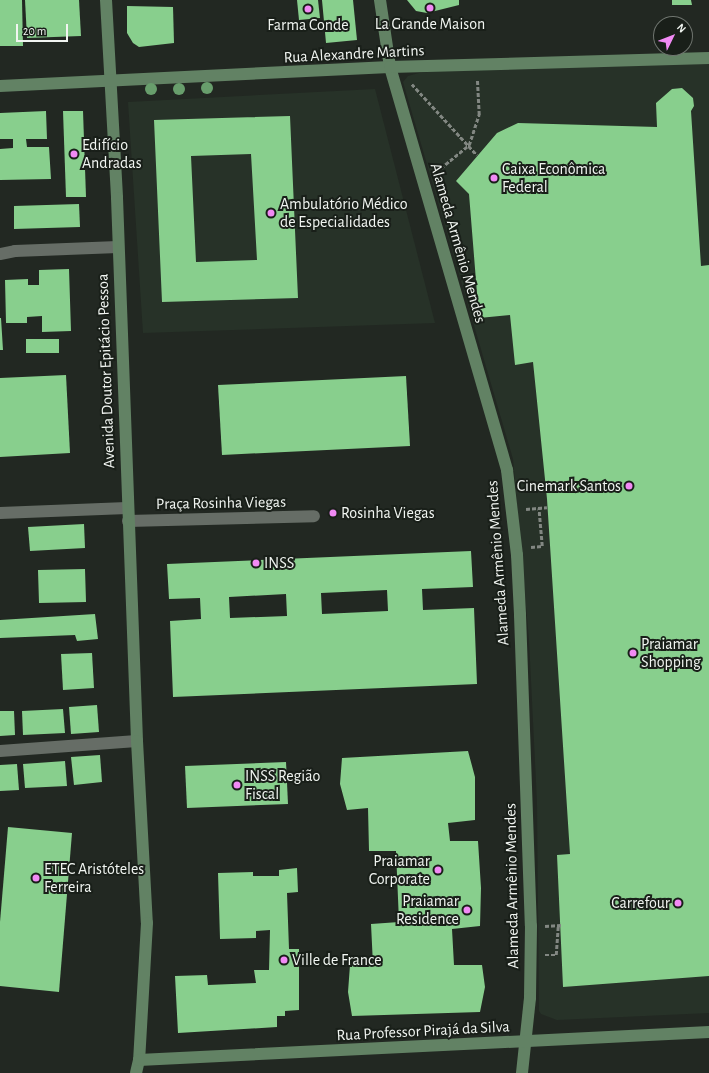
<!DOCTYPE html>
<meta charset="utf-8">
<style>
body{margin:0}
#map{position:relative;width:709px;height:1073px;overflow:hidden;background:#222822;font-family:"Alegreya Sans",sans-serif}
div>[style]{position:absolute}
.built>*{inset:0;background:#273228}
.building>*{inset:0;background:#88cf8d}
.path>*{height:2.5px;margin-top:-1.25px;transform-origin:0;background:repeating-linear-gradient(90deg,#828782 0 4px,transparent 0 6px)}
.street>*{height:12px;margin:-6px;padding:0 6px;transform-origin:6px;border-radius:6px;background:#666d66}
.secondary>*{height:12px;margin:-6px;padding:0 6px;transform-origin:6px;border-radius:6px;background:#628264}
.trees>*{width:12px;height:12px;margin:-6px;border-radius:50%;background:#689e6c}
.dots>*{width:11px;height:11px;translate:-50% -50%;box-sizing:border-box;border:2px solid #191f19;border-radius:50%}
span{translate:-50% -50%;white-space:nowrap;text-align:center;line-height:1.15;-webkit-text-stroke:4px #191f19;paint-order:stroke}
.poi-label{font-size:16px;color:#f1f5f1}
.left{translate:0 -50%;text-align:left}
.right{translate:-100% -50%;text-align:right}
.street-label{font-size:16px;color:#f1f5f1}
.north{position:absolute;left:653px;top:16px;width:40px;height:40px;box-sizing:border-box;background:#191f19;border:1px solid #6f756f;border-radius:50%;rotate:47deg;font-size:11px;font-weight:700;line-height:16px;text-align:center;color:#f1f5f1}
.north::after{content:'';display:block;margin:auto;width:14px;height:18px;background:#f18af4;clip-path:polygon(50% 0,100% 100%,50% 72%,0 100%)}
.scale{position:absolute;left:16px;top:24px;width:52px;height:18px;box-sizing:border-box;border:2px solid #f1f5f1;border-top:0;padding-left:5px;font-size:12px;line-height:14px;white-space:nowrap;color:#f1f5f1;-webkit-text-stroke:3px #191f19;paint-order:stroke}
</style>
<div id="map">
<div class="built">
<i style="clip-path:polygon(709px 61px,709px 1013px,557px 1020px,541px 1014px,539px 1011px,537px 802px,529px 640px,513px 459px,403px 82px,408px 76px,419px 73px,463px 68px)"></i>
<i style="clip-path:polygon(375px 89px,435px 323px,143px 333px,128px 102px)"></i>
</div>
<div class="building">
<i style="clip-path:polygon(0 0,22px 0,23px 46px,0 46px)"></i>
<i style="clip-path:polygon(25px 0,79px 0,81px 36px,27px 38px)"></i>
<i style="clip-path:polygon(297px 0,318px 0,320px 18px,299px 20px)"></i>
<i style="clip-path:polygon(322px 0,353px 0,357px 40px,326px 43px)"></i>
<i style="clip-path:polygon(407px 0,459px 0,459px 5px,427px 13px,416px 11px)"></i>
<i style="clip-path:polygon(672px 0,691px 0,692px 5px,672px 5px)"></i>
<i style="clip-path:polygon(127px 6px,173px 7px,174px 43px,139px 47px,133px 43px,127px 33px)"></i>
<i style="clip-path:polygon(682px 88px,693px 98px,694px 106px,691px 111px,701px 266px,709px 265px,709px 976px,563px 987px,557px 855px,570px 854px,547px 499px,533px 362px,515px 365px,510px 315px,479px 318px,469px 194px,456px 181px,497px 133px,518px 123px,657px 127px,656px 103px,672px 89px)"></i>
<i style="clip-path:polygon(46px 111px,47px 139px,26px 139px,27px 147px,49px 147px,51px 179px,0 180px,0 149px,13px 148px,13px 139px,0 139px,0 113px)"></i>
<i style="clip-path:polygon(63px 111px,83px 111px,86px 197px,66px 197px)"></i>
<i style="clip-path:polygon(evenodd,290px 116px,298px 298px,162px 302px,154px 120px,290px 116px,251px 154px,257px 260px,196px 262px,191px 156px,251px 154px)"></i>
<i style="clip-path:polygon(79px 204px,80px 227px,14px 229px,14px 206px)"></i>
<i style="clip-path:polygon(69px 269px,71px 331px,42px 332px,42px 316px,27px 317px,27px 323px,6px 323px,5px 280px,28px 279px,28px 285px,39px 285px,39px 270px)"></i>
<i style="clip-path:polygon(0 318px,1px 318px,3px 350px,0 350px)"></i>
<i style="clip-path:polygon(26px 339px,59px 339px,59px 353px,26px 353px)"></i>
<i style="clip-path:polygon(66px 375px,70px 453px,0 457px,0 378px)"></i>
<i style="clip-path:polygon(406px 376px,410px 446px,222px 455px,218px 385px)"></i>
<i style="clip-path:polygon(84px 524px,85px 548px,30px 551px,28px 527px)"></i>
<i style="clip-path:polygon(evenodd,471px 551px,473px 587px,422px 589px,423px 610px,474px 608px,477px 684px,173px 697px,170px 621px,201px 619px,200px 598px,169px 599px,167px 564px,471px 551px,387px 590px,388px 611px,322px 614px,321px 593px,387px 590px,471px 551px,286px 594px,287px 616px,230px 618px,229px 597px,286px 594px)"></i>
<i style="clip-path:polygon(85px 569px,86px 602px,39px 603px,38px 570px)"></i>
<i style="clip-path:polygon(95px 614px,98px 639px,77px 641px,75px 635px,0 638px,0 620px)"></i>
<i style="clip-path:polygon(92px 653px,94px 688px,63px 690px,61px 654px)"></i>
<i style="clip-path:polygon(97px 705px,99px 732px,71px 734px,69px 707px)"></i>
<i style="clip-path:polygon(63px 709px,65px 733px,23px 735px,22px 711px)"></i>
<i style="clip-path:polygon(0 711px,14px 711px,15px 735px,0 736px)"></i>
<i style="clip-path:polygon(468px 751px,475px 777px,475px 820px,448px 823px,450px 841px,478px 841px,481px 888px,480px 926px,452px 929px,454px 965px,482px 965px,485px 987px,480px 1012px,352px 1016px,348px 992px,350px 965px,373px 965px,371px 924px,399px 922px,396px 851px,369px 851px,368px 808px,347px 810px,340px 784px,342px 758px)"></i>
<i style="clip-path:polygon(100px 755px,102px 782px,74px 785px,71px 757px)"></i>
<i style="clip-path:polygon(65px 761px,67px 786px,25px 788px,23px 764px)"></i>
<i style="clip-path:polygon(286px 762px,288px 804px,187px 808px,185px 766px)"></i>
<i style="clip-path:polygon(17px 764px,19px 790px,0 791px,0 765px)"></i>
<i style="clip-path:polygon(8px 827px,72px 833px,59px 992px,0 986px,0 922px)"></i>
<i style="clip-path:polygon(297px 868px,298px 892px,287px 893px,289px 949px,299px 949px,299px 1010px,285px 1011px,285px 1016px,277px 1016px,277px 1027px,178px 1033px,175px 976px,207px 975px,208px 985px,256px 983px,254px 970px,269px 970px,270px 930px,256px 931px,256px 938px,220px 939px,218px 873px,253px 872px,253px 876px,279px 876px,279px 870px)"></i>
</div>
<div class="path">
<i style="left:412px;top:84px;width:96px;rotate:47.5deg"></i>
<i style="left:436px;top:172px;width:43px;rotate:-39.3deg"></i>
<i style="left:469px;top:145px;width:32px;rotate:-72deg"></i>
<i style="left:479px;top:115px;width:36px;rotate:-93deg"></i>
<i style="left:526px;top:509px;width:21px;rotate:-5deg"></i>
<i style="left:531px;top:547px;width:11px;rotate:-5deg"></i>
<i style="left:542px;top:546px;width:38px;rotate:-95deg"></i>
<i style="left:545px;top:926px;width:16px;rotate:-4deg"></i>
<i style="left:545px;top:955px;width:11px"></i>
<i style="left:556px;top:955px;width:30px;rotate:-86deg"></i>
</div>
<div class="street">
<i style="left:0;top:254px;width:15px;rotate:-11deg"></i>
<i style="left:15px;top:251px;width:103px;rotate:-2.2deg"></i>
<i style="left:0;top:513px;width:127px;rotate:-2.3deg"></i>
<i style="left:128px;top:521px;width:186px;rotate:-1.5deg"></i>
<i style="left:0;top:751px;width:137px;rotate:-4.2deg"></i>
</div>
<div class="secondary">
<i style="left:106px;top:0;width:198px;rotate:86.8deg"></i>
<i style="left:117px;top:198px;width:543px;rotate:87.89deg"></i>
<i style="left:137px;top:741px;width:182px;rotate:86.9deg"></i>
<i style="left:147px;top:923px;width:137px;rotate:93.3deg"></i>
<i style="left:139px;top:1060px;width:13px;rotate:103deg"></i>
<i style="left:380px;top:0;width:68px;rotate:81.5deg"></i>
<i style="left:390px;top:67px;width:420px;rotate:73.8deg"></i>
<i style="left:507px;top:470px;width:86px;rotate:83.3deg"></i>
<i style="left:517px;top:555px;width:60px;rotate:87.1deg"></i>
<i style="left:520px;top:615px;width:311px;rotate:88deg"></i>
<i style="left:531px;top:926px;width:72px;rotate:90.8deg"></i>
<i style="left:530px;top:998px;width:75px;rotate:96.1deg"></i>
<i style="left:0;top:86px;width:390px;rotate:-2.8deg"></i>
<i style="left:390px;top:67px;width:319px;rotate:-1.6deg"></i>
<i style="left:139px;top:1060px;width:571px;rotate:-2.81deg"></i>
</div>
<div class="trees">
<i style="left:207px;top:88px"></i>
<i style="left:151px;top:89px"></i>
<i style="left:179px;top:89px"></i>
</div>
<div class="dots">
<i style="left:430px;top:8px;background:#f18af4"></i>
<i style="left:308px;top:9px;background:#f18af4"></i>
<i style="left:74px;top:154px;background:#f18af4"></i>
<i style="left:494px;top:178px;background:#f18af4"></i>
<i style="left:271px;top:213px;background:#f18af4"></i>
<i style="left:629px;top:486px;background:#f18af4"></i>
<i style="left:333px;top:513px;background:#f18af4"></i>
<i style="left:256px;top:563px;background:#f18af4"></i>
<i style="left:633px;top:653px;background:#f18af4"></i>
<i style="left:237px;top:785px;background:#f18af4"></i>
<i style="left:438px;top:870px;background:#f18af4"></i>
<i style="left:36px;top:878px;background:#f18af4"></i>
<i style="left:678px;top:903px;background:#f18af4"></i>
<i style="left:467px;top:910px;background:#f18af4"></i>
<i style="left:284px;top:960px;background:#f18af4"></i>
</div>
<div class="poi-label">
<span style="left:430px;top:24px">La Grande Maison</span>
<span style="left:308px;top:25px">Farma Conde</span>
<span class="left" style="left:82px;top:154px">Edifício<br>Andradas</span>
<span class="left" style="left:502px;top:178px">Caixa Econômica<br>Federal</span>
<span class="left" style="left:280px;top:213px">Ambulatório Médico<br>de Especialidades</span>
<span class="right" style="left:621px;top:486px">Cinemark Santos</span>
<span class="left" style="left:341px;top:513px">Rosinha Viegas</span>
<span class="left" style="left:264px;top:563px">INSS</span>
<span class="left" style="left:641px;top:653px">Praiamar<br>Shopping</span>
<span class="left" style="left:245px;top:785px">INSS Região<br>Fiscal</span>
<span class="right" style="left:430px;top:870px">Praiamar<br>Corporate</span>
<span class="left" style="left:44px;top:878px">ETEC Aristóteles<br>Ferreira</span>
<span class="right" style="left:459px;top:910px">Praiamar<br>Residence</span>
<span class="right" style="left:670px;top:903px">Carrefour</span>
<span class="left" style="left:292px;top:960px">Ville de France</span>
</div>
<div class="street-label">
<span style="left:354px;top:54px;rotate:-3deg">Rua Alexandre Martins</span>
<span style="left:458px;top:243px;rotate:74deg">Alameda Armênio Mendes</span>
<span style="left:106px;top:371px;rotate:-92deg">Avenida Doutor Epitácio Pessoa</span>
<span style="left:221px;top:503px;rotate:-1deg">Praça Rosinha Viegas</span>
<span style="left:498px;top:563px;rotate:-94deg">Alameda Armênio Mendes</span>
<span style="left:512px;top:886px;rotate:-91deg">Alameda Armênio Mendes</span>
<span style="left:423px;top:1031px;rotate:-3deg">Rua Professor Pirajá da Silva</span>
</div>
<div class="north">N</div>
<div class="scale">20 m</div>
</div>
